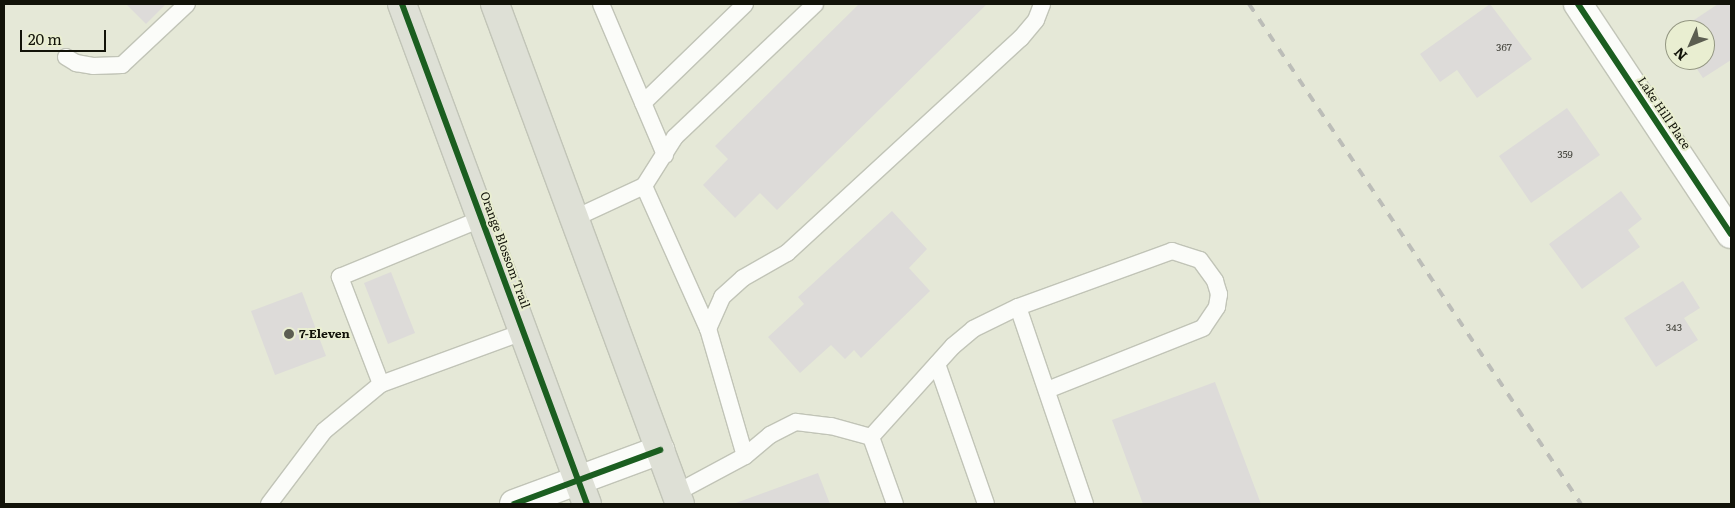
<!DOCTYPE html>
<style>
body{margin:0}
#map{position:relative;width:1735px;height:508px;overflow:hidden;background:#e5e8d7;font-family:Literata,serif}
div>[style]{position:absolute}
.building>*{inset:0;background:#dddbd9}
.roads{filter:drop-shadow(1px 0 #c1c4b7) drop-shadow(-1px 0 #c1c4b7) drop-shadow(0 1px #c1c4b7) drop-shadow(0 -1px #c1c4b7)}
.service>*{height:16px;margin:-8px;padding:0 8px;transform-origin:8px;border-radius:8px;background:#fbfcf9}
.minor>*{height:28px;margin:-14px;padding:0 14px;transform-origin:14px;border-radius:14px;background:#fbfcf9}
.tertiary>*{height:28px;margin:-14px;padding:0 14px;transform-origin:14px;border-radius:14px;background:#fbfcf9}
.primary>*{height:28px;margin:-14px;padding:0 14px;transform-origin:14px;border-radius:14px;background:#dee0d6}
.rail>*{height:4px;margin-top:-2px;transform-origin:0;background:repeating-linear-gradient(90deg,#bcbdb8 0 9px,transparent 0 18px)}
.cycleway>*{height:6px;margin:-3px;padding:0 3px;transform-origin:3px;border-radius:3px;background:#1b5e20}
.dots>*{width:14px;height:14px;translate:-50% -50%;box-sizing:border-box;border:2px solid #e9eed1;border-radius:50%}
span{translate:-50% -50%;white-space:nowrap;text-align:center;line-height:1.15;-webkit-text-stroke:4px #e9eed1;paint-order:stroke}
.number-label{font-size:10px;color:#45453d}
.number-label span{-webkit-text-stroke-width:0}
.street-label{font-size:12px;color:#121309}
.poi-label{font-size:12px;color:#121309;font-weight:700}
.left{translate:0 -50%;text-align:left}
.frame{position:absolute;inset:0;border:5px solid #121309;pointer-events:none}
.north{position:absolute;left:1665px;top:20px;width:50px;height:50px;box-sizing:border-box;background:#e9eed1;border:1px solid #939681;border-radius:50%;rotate:226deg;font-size:14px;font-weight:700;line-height:20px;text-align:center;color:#121309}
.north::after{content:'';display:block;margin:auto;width:18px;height:22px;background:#5c5e51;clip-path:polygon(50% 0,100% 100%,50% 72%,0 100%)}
.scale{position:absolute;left:20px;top:30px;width:86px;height:22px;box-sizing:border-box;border:2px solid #121309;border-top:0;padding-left:6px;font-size:15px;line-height:18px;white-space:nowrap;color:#121309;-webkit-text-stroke:4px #e9eed1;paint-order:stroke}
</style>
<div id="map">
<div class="building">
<i style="clip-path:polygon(126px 4px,166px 4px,146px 24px)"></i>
<i style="clip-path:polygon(859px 4px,987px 4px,777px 210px,760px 193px,735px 218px,703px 185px,728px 159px,715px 146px)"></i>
<i style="clip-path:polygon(1490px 4px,1532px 59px,1477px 98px,1457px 70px,1440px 82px,1420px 54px)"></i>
<i style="clip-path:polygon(1718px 4px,1731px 4px,1731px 60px,1703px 78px,1691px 60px,1705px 60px,1705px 30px,1679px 30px)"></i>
<i style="clip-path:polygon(1567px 108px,1600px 155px,1531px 203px,1499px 156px)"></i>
<i style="clip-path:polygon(1621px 191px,1642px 219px,1628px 230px,1640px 247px,1582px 289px,1549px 244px)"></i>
<i style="clip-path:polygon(892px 211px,927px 249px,909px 268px,930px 291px,861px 358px,854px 350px,845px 359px,831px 345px,800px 373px,768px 337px,804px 304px,798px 297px)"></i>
<i style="clip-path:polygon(391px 272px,415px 333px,388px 344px,364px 283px)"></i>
<i style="clip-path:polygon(1683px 281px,1700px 308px,1684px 318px,1698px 340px,1656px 367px,1624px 318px)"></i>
<i style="clip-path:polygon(302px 292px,326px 356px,275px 375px,251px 311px)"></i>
<i style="clip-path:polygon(1215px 382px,1261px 504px,1143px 504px,1112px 420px)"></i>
<i style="clip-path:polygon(818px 473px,830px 504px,733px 504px)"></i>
</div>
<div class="roads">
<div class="service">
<i style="left:601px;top:4px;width:164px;rotate:67deg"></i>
<i style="left:66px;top:57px;width:12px;rotate:31deg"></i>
<i style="left:76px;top:63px;width:17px;rotate:10deg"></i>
<i style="left:93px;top:66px;width:29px;rotate:-2deg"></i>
<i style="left:122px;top:65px;width:89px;rotate:-43.2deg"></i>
<i style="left:643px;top:103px;width:142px;rotate:-44.1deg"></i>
<i style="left:644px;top:186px;width:157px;rotate:65.9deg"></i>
<i style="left:575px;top:218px;width:76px;rotate:-24.9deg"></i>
<i style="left:644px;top:186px;width:58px;rotate:-57.7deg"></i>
<i style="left:675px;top:137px;width:193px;rotate:-43.5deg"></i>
<i style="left:1018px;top:307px;width:164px;rotate:-20deg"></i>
<i style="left:1172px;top:251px;width:29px;rotate:18deg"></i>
<i style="left:1200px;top:260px;width:26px;rotate:54deg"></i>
<i style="left:1215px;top:281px;width:14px;rotate:73deg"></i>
<i style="left:1219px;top:294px;width:13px;rotate:99deg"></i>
<i style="left:1217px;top:307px;width:25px;rotate:124deg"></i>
<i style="left:1203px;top:328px;width:168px;rotate:158.3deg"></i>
<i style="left:937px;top:364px;width:148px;rotate:70.7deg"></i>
<i style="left:381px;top:384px;width:115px;rotate:-111deg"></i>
<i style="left:340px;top:277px;width:152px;rotate:-22.4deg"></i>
<i style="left:871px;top:437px;width:71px;rotate:70.3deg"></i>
<i style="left:745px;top:456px;width:33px;rotate:-40deg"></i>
<i style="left:770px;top:435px;width:29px;rotate:-27deg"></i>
<i style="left:796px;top:422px;width:35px;rotate:7deg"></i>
<i style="left:831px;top:426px;width:41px;rotate:15.4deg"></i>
<i style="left:871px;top:437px;width:122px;rotate:-48deg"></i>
<i style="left:953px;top:346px;width:26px;rotate:-40deg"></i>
<i style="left:973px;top:329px;width:50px;rotate:-26.1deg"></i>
<i style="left:1018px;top:307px;width:208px;rotate:71.2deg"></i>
<i style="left:676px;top:493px;width:78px;rotate:-28.2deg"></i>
<i style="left:745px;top:456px;width:132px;rotate:-106.2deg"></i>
<i style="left:708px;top:329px;width:35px;rotate:-66deg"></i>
<i style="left:722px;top:297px;width:28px;rotate:-42deg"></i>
<i style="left:743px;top:278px;width:51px;rotate:-29.6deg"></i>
<i style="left:787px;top:253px;width:318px;rotate:-42.6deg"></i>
<i style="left:1021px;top:38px;width:23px;rotate:-50deg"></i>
<i style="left:1036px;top:20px;width:17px;rotate:-69deg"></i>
<i style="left:269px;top:504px;width:91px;rotate:-53deg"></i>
<i style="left:324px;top:431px;width:74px;rotate:-39.5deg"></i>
<i style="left:381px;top:384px;width:151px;rotate:-20.1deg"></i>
</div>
<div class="minor">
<i style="left:1578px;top:4px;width:276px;rotate:56.4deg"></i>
</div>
<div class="tertiary">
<i style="left:514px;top:504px;width:156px;rotate:-20.3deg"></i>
</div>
<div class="primary">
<i style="left:402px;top:4px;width:533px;rotate:69.7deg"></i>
<i style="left:495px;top:4px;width:533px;rotate:69.7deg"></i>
</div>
</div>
<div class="rail">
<i style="left:1249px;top:4px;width:600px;rotate:56.42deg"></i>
</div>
<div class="cycleway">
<i style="left:402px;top:4px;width:533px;rotate:69.7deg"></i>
<i style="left:1578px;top:4px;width:276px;rotate:56.4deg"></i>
<i style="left:514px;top:504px;width:156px;rotate:-20.3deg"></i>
</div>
<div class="dots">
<i style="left:289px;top:334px;background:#5c5e51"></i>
</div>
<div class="number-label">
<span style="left:1504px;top:47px">367</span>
<span style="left:1565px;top:154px">359</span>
<span style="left:1674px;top:327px">343</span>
</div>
<div class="street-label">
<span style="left:1664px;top:113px;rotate:56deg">Lake Hill Place</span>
<span style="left:505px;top:250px;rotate:70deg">Orange Blossom Trail</span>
</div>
<div class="poi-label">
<span class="left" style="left:299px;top:334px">7-Eleven</span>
</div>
<div class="frame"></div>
<div class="north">N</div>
<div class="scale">20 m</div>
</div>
